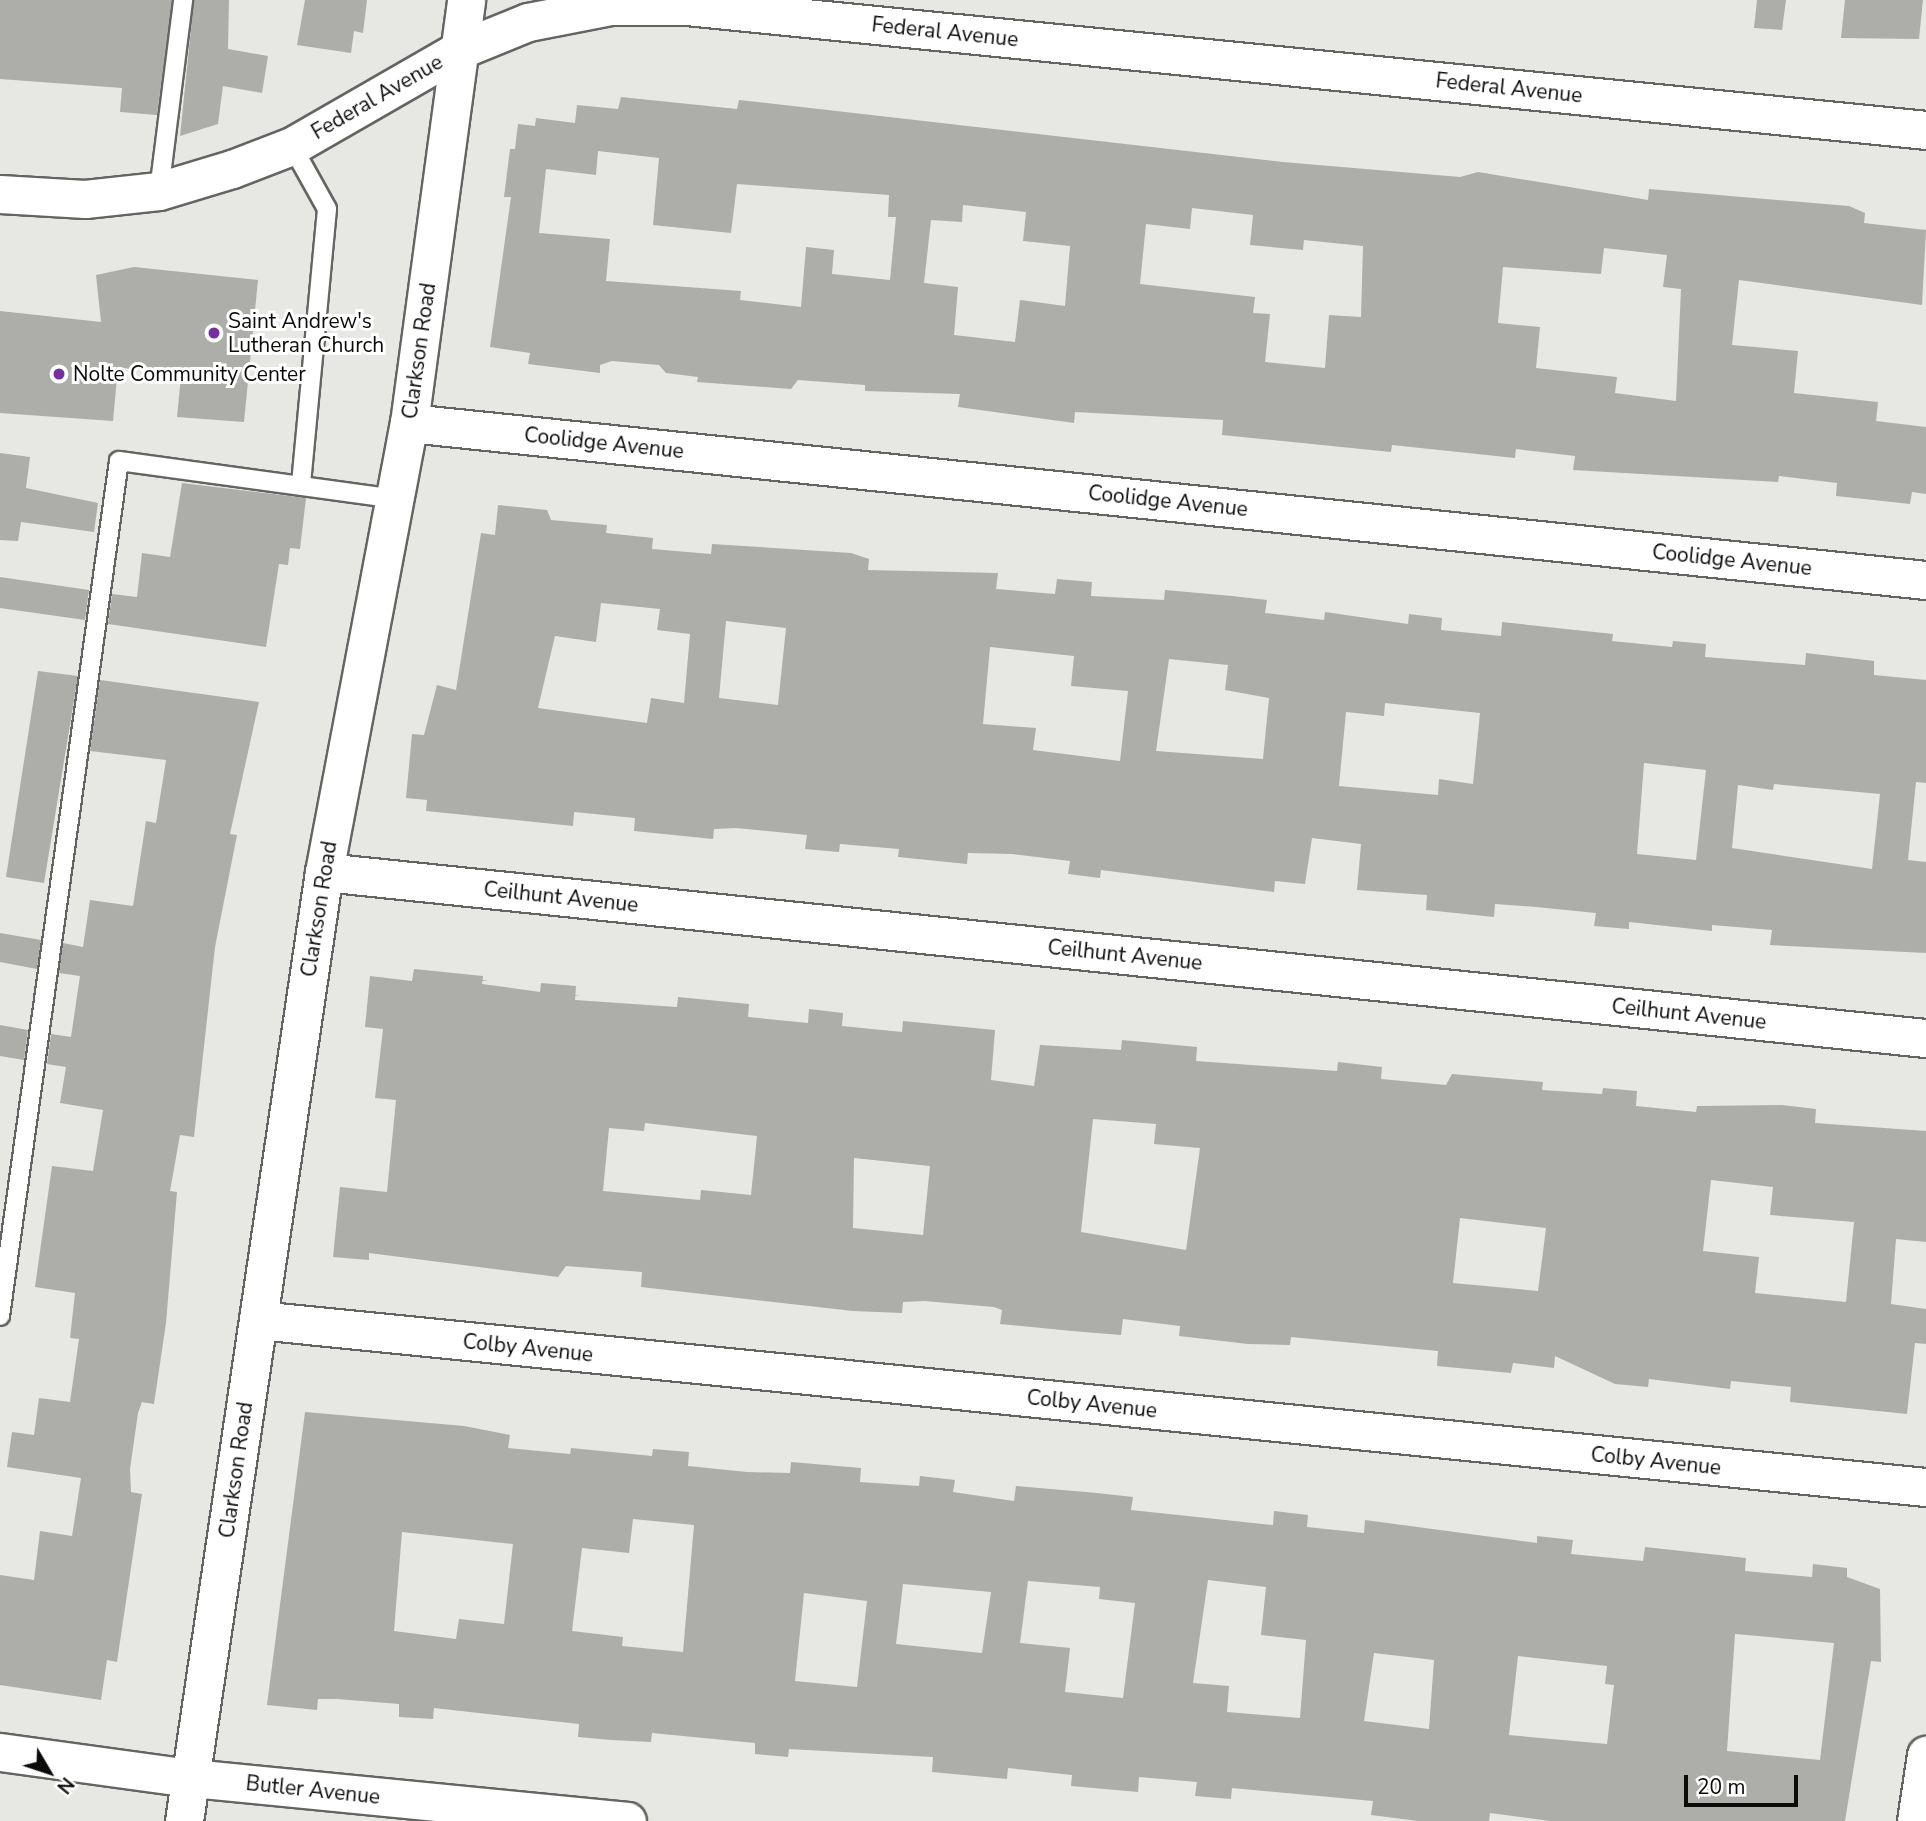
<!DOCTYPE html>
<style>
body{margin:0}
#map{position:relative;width:1926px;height:1821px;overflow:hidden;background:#e7e7e4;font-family:"Nunito Sans",sans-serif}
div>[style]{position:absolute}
.building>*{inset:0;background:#adadaa}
.roads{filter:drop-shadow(2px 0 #646562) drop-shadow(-2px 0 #646562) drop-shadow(0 2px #646562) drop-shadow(0 -2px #646562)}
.service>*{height:18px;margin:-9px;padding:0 9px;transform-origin:9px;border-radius:9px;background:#fff}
.minor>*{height:37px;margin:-18.5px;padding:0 18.5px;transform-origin:18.5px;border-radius:18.5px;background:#fff}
.dots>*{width:19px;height:19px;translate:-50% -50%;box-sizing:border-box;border:4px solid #fff;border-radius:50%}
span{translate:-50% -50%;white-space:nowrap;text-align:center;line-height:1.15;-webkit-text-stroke:6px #fff;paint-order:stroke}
.street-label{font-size:21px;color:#0b0c0a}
.poi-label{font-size:21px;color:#0b0c0a}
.left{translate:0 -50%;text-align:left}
.north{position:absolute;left:14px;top:1737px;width:70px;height:70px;-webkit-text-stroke:5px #fff;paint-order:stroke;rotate:129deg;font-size:19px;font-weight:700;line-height:28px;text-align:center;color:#0b0c0a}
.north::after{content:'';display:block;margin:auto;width:24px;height:32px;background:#0b0c0a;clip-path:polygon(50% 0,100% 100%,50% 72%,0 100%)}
.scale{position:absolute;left:1684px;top:1775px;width:114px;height:32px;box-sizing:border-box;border:4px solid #0b0c0a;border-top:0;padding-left:9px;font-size:21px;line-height:24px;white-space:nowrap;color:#0b0c0a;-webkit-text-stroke:5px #fff;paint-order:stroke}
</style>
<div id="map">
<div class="building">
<i style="clip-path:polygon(0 0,172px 0,157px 115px,120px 112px,122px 88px,0 79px)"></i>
<i style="clip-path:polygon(194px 0,229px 0,228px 49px,268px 56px,262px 93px,223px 86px,218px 124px,180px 136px)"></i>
<i style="clip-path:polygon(305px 0,367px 0,363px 33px,354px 31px,351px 53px,297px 45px)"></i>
<i style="clip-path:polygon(1757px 0,1786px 0,1782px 30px,1754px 28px)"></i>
<i style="clip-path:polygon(1845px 0,1923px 0,1919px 39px,1841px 38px)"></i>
<i style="clip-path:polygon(evenodd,621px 97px,737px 109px,739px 100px,1283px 162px,1460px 177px,1478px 172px,1648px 200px,1649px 189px,1849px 206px,1865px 213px,1864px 223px,1926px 230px,1922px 305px,1739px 280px,1732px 345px,1798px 351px,1794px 393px,1878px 402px,1876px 421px,1926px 427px,1926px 494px,1912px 492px,1910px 504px,1836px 496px,1837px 483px,1779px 476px,1778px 482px,1573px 470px,1575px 456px,1516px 449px,1515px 458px,1392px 445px,1391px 452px,1222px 435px,1223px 420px,1075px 412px,1074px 423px,958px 407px,960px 394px,865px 391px,865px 385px,798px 380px,791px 389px,697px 382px,698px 377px,666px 373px,659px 365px,612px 361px,600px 365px,600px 373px,528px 364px,530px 353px,490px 347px,511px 197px,504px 197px,510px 149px,515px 149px,518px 124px,535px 126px,536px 118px,575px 123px,577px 105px,618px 109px,621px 97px,598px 151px,659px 158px,653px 225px,731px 233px,737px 184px,889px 195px,888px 217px,896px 217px,890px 280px,832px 274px,834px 250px,806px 247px,801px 307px,740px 300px,741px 291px,606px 281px,610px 239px,539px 233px,546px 169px,596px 175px,598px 151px,621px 97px,963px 205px,1026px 212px,1023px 241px,1070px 246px,1065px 306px,1020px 300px,1015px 342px,954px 335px,958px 287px,924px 283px,931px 220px,962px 222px,963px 205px,621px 97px,1192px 208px,1253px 215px,1250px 245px,1303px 250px,1304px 240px,1363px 246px,1361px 317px,1329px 315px,1325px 368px,1265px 362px,1270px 314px,1253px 313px,1255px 297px,1140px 284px,1146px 224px,1190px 229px,1192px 208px,621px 97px,1604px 248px,1667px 255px,1663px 287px,1681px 289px,1676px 401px,1615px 393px,1617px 377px,1536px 368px,1540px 327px,1498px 323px,1503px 267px,1601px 274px,1604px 248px)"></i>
<i style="clip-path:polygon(134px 267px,258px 280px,244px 422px,177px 417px,181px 376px,118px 367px,113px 421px,0 413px,0 311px,101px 322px,96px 275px)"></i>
<i style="clip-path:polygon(0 453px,30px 457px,26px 488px,98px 503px,94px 532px,21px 522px,18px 541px,0 540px)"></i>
<i style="clip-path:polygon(182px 483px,306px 498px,300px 549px,290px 548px,288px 565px,279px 564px,266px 647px,108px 624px,112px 594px,137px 597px,142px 553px,170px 557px)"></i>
<i style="clip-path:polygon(evenodd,498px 505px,547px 510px,551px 520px,607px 525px,606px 533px,653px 538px,652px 549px,711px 554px,712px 544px,851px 553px,869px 559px,868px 570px,998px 573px,996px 589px,1055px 594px,1057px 579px,1092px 582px,1091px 596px,1164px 600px,1165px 590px,1232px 596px,1267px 600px,1265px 613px,1324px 620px,1325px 612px,1408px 624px,1409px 614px,1442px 618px,1441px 630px,1501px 636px,1502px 622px,1613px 634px,1612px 641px,1672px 647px,1673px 641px,1706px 644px,1705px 657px,1805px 665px,1806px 653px,1874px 661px,1874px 675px,1926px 680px,1926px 783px,1916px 782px,1908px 860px,1926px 862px,1926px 953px,1770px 945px,1772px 930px,1712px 925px,1712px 931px,1629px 922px,1629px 929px,1594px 926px,1596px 913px,1536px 907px,1495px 904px,1494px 917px,1426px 910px,1427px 895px,1357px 890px,1361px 844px,1312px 838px,1305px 884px,1275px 881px,1274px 892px,1101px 870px,1100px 878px,1068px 874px,1070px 861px,1012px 854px,968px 853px,967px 864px,898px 857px,899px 849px,840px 844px,839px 852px,805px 849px,807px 835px,736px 828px,714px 829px,713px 839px,634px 831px,635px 818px,574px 812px,573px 826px,426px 811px,427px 800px,406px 798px,412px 734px,424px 735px,437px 685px,456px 690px,481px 533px,495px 535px,498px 505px,601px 603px,660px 609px,657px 630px,690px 634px,684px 703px,651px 698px,647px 723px,538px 708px,555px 636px,596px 642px,601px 603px,498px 505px,726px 621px,786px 628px,778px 705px,719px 698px,726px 621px,498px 505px,990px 647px,1074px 656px,1071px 686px,1128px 691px,1120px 761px,1033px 750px,1036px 728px,983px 724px,990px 647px,498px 505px,1169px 659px,1228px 665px,1225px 690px,1269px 698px,1263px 759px,1156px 751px,1169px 659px,498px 505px,1385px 703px,1480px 713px,1473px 784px,1439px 779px,1438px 795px,1339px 786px,1346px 712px,1384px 716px,1385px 703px,498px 505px,1644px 763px,1706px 770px,1696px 860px,1637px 854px,1644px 763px,498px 505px,1774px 784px,1880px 794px,1872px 869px,1732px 848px,1738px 785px,1773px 790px,1774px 784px)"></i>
<i style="clip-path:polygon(0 577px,89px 590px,85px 620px,0 608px)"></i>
<i style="clip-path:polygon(38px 671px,78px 676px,44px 883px,6px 877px)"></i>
<i style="clip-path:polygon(100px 680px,259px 702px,230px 834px,237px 835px,215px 947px,194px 1137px,180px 1135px,170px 1191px,177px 1192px,166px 1323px,154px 1404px,142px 1402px,138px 1413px,130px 1469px,131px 1492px,142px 1494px,117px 1662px,107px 1660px,101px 1700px,0 1685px,0 1575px,34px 1580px,40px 1531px,72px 1536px,81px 1478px,7px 1467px,12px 1432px,34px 1435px,39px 1398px,70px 1402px,79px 1339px,70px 1338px,75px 1293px,35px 1287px,52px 1166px,93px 1171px,103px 1110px,60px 1103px,66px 1067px,47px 1064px,51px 1034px,71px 1037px,80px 976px,59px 973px,63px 943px,83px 947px,90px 900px,133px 906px,146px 821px,156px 823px,166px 760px,90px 751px)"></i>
<i style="clip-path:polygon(0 933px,41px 940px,37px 969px,0 962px)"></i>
<i style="clip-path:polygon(evenodd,414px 969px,483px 976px,482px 984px,540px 992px,541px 983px,576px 986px,575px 1000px,677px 1007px,678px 997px,749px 1004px,748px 1017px,808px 1023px,809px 1009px,843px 1013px,842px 1026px,902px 1032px,903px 1021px,995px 1030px,991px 1080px,1034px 1086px,1040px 1045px,1121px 1050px,1122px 1040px,1197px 1047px,1196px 1061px,1337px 1071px,1338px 1062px,1382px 1067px,1381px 1079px,1446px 1085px,1452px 1074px,1543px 1082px,1542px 1090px,1602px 1094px,1603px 1088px,1637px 1091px,1636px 1106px,1696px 1112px,1697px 1106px,1782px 1105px,1816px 1109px,1815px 1123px,1926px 1131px,1926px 1242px,1896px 1239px,1891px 1304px,1926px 1309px,1926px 1344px,1915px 1343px,1907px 1414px,1790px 1402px,1791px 1387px,1731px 1381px,1730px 1389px,1649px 1379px,1648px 1387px,1615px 1384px,1555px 1356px,1554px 1368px,1513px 1363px,1511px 1373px,1437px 1366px,1438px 1351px,1291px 1337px,1290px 1345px,1248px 1344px,1179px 1336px,1180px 1326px,1123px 1319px,1121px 1335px,1072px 1331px,1000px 1324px,1002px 1310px,994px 1307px,924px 1301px,903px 1302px,902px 1313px,853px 1311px,641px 1287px,642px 1272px,566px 1266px,558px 1277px,369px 1253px,369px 1260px,333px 1257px,340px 1187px,387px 1192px,396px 1100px,375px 1098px,383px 1029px,365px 1027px,370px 976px,412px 981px,414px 969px,1093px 1119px,1156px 1124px,1154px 1144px,1200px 1148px,1186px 1250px,1081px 1232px,1093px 1119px,414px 969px,645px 1123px,757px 1136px,751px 1195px,701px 1190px,700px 1200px,603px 1191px,609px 1128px,644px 1131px,645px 1123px,414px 969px,854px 1158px,930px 1166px,923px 1235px,853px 1228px,854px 1158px,414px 969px,1711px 1180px,1773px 1187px,1770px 1215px,1854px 1222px,1846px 1302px,1755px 1293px,1759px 1257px,1703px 1251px,1711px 1180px,414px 969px,1460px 1218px,1546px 1228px,1538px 1291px,1453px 1283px,1460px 1218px)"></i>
<i style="clip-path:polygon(0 1025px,28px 1030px,24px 1060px,0 1056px)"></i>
<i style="clip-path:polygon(evenodd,305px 1412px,464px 1426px,510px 1435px,508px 1448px,570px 1454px,571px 1448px,652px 1456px,653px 1449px,689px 1452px,688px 1466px,747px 1472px,790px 1473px,791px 1462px,861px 1468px,860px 1482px,919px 1486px,920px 1476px,955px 1480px,953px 1492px,1014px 1501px,1016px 1486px,1097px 1493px,1133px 1497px,1131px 1510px,1273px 1525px,1274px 1511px,1308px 1515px,1307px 1527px,1364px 1533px,1365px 1520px,1537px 1543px,1537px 1536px,1573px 1540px,1571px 1554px,1643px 1561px,1645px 1547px,1746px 1558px,1745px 1571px,1812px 1577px,1813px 1564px,1847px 1568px,1847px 1577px,1880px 1589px,1881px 1662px,1871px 1661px,1845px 1821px,1550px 1821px,1490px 1813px,1489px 1821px,1418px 1821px,1371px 1815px,1373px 1801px,1232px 1788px,1231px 1799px,1195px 1796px,1197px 1782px,1139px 1777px,1138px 1792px,1071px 1786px,1072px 1775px,1008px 1768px,1007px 1779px,932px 1772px,933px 1757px,789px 1749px,788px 1757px,755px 1754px,755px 1743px,652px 1733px,651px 1742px,611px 1740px,578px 1737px,579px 1724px,434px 1708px,433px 1719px,399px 1717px,399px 1704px,337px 1699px,318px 1699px,317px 1710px,267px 1705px,305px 1412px,633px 1519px,694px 1525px,683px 1652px,622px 1646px,623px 1637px,572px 1631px,582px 1548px,629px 1553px,633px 1519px,305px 1412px,402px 1532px,513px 1544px,504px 1624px,459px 1619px,456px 1639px,394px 1631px,402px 1532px,305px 1412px,1208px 1580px,1266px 1587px,1261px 1635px,1306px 1640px,1300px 1718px,1227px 1712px,1229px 1686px,1193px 1683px,1208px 1580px,305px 1412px,1028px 1581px,1100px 1587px,1099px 1599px,1135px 1603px,1123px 1698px,1065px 1692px,1070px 1648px,1020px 1643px,1028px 1581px,305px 1412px,903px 1584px,991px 1592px,982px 1653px,896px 1644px,903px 1584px,305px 1412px,804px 1593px,867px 1601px,857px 1687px,795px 1681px,804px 1593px,305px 1412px,1735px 1634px,1834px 1643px,1820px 1760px,1727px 1751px,1735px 1634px,305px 1412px,1374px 1653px,1434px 1660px,1429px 1729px,1364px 1721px,1374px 1653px,305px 1412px,1518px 1656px,1607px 1666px,1605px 1684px,1614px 1685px,1607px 1744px,1509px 1735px,1518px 1656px)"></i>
</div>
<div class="roads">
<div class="service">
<i style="left:292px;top:146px;width:72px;rotate:60.9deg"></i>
<i style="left:327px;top:209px;width:276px;rotate:95.4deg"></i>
<i style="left:159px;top:191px;width:193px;rotate:-82.8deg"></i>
<i style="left:0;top:1316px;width:863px;rotate:-82.08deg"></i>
<i style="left:119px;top:461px;width:281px;rotate:7.8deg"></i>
</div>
<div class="minor">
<i style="left:0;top:194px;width:85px;rotate:3.4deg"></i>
<i style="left:85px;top:199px;width:74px;rotate:-6.2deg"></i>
<i style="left:159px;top:191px;width:76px;rotate:-16.8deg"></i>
<i style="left:232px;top:169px;width:64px;rotate:-21deg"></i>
<i style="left:292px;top:146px;width:193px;rotate:-29.9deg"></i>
<i style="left:459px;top:50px;width:74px;rotate:-22.1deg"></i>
<i style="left:528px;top:22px;width:85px;rotate:-10.9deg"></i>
<i style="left:611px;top:6px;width:75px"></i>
<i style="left:686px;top:6px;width:1246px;rotate:5.71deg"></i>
<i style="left:409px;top:423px;width:1525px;rotate:5.91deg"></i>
<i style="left:324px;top:872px;width:1611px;rotate:5.92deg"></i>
<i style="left:258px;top:1320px;width:1676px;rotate:5.72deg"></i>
<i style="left:0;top:1752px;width:193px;rotate:7.8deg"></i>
<i style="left:191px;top:1778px;width:438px;rotate:5.6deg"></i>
<i style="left:184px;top:1821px;width:959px;rotate:-81.61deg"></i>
<i style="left:324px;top:872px;width:457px;rotate:-79.3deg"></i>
<i style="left:409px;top:423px;width:427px;rotate:-82.3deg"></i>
<i style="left:1916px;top:1821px;width:67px;rotate:-81.4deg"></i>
</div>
</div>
<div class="dots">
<i style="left:214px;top:333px;background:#772ea0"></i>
<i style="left:59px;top:374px;background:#772ea0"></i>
</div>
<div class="street-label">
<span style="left:945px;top:32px;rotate:6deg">Federal Avenue</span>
<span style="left:1509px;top:88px;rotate:6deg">Federal Avenue</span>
<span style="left:377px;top:97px;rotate:-30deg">Federal Avenue</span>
<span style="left:419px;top:351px;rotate:-82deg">Clarkson Road</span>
<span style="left:604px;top:443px;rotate:6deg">Coolidge Avenue</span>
<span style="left:1168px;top:501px;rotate:6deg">Coolidge Avenue</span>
<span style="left:1732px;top:560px;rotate:6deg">Coolidge Avenue</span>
<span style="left:561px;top:897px;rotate:6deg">Ceilhunt Avenue</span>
<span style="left:319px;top:909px;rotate:-81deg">Clarkson Road</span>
<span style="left:1125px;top:955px;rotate:6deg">Ceilhunt Avenue</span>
<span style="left:1689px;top:1014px;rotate:6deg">Ceilhunt Avenue</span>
<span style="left:528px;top:1348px;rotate:6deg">Colby Avenue</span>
<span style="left:1092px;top:1404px;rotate:6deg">Colby Avenue</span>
<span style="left:1656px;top:1461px;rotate:6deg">Colby Avenue</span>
<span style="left:236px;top:1470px;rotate:-82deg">Clarkson Road</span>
<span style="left:313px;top:1790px;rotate:6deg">Butler Avenue</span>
</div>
<div class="poi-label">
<span class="left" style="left:228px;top:333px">Saint Andrew's<br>Lutheran Church</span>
<span class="left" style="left:73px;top:374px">Nolte Community Center</span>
</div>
<div class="north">N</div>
<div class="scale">20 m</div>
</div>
